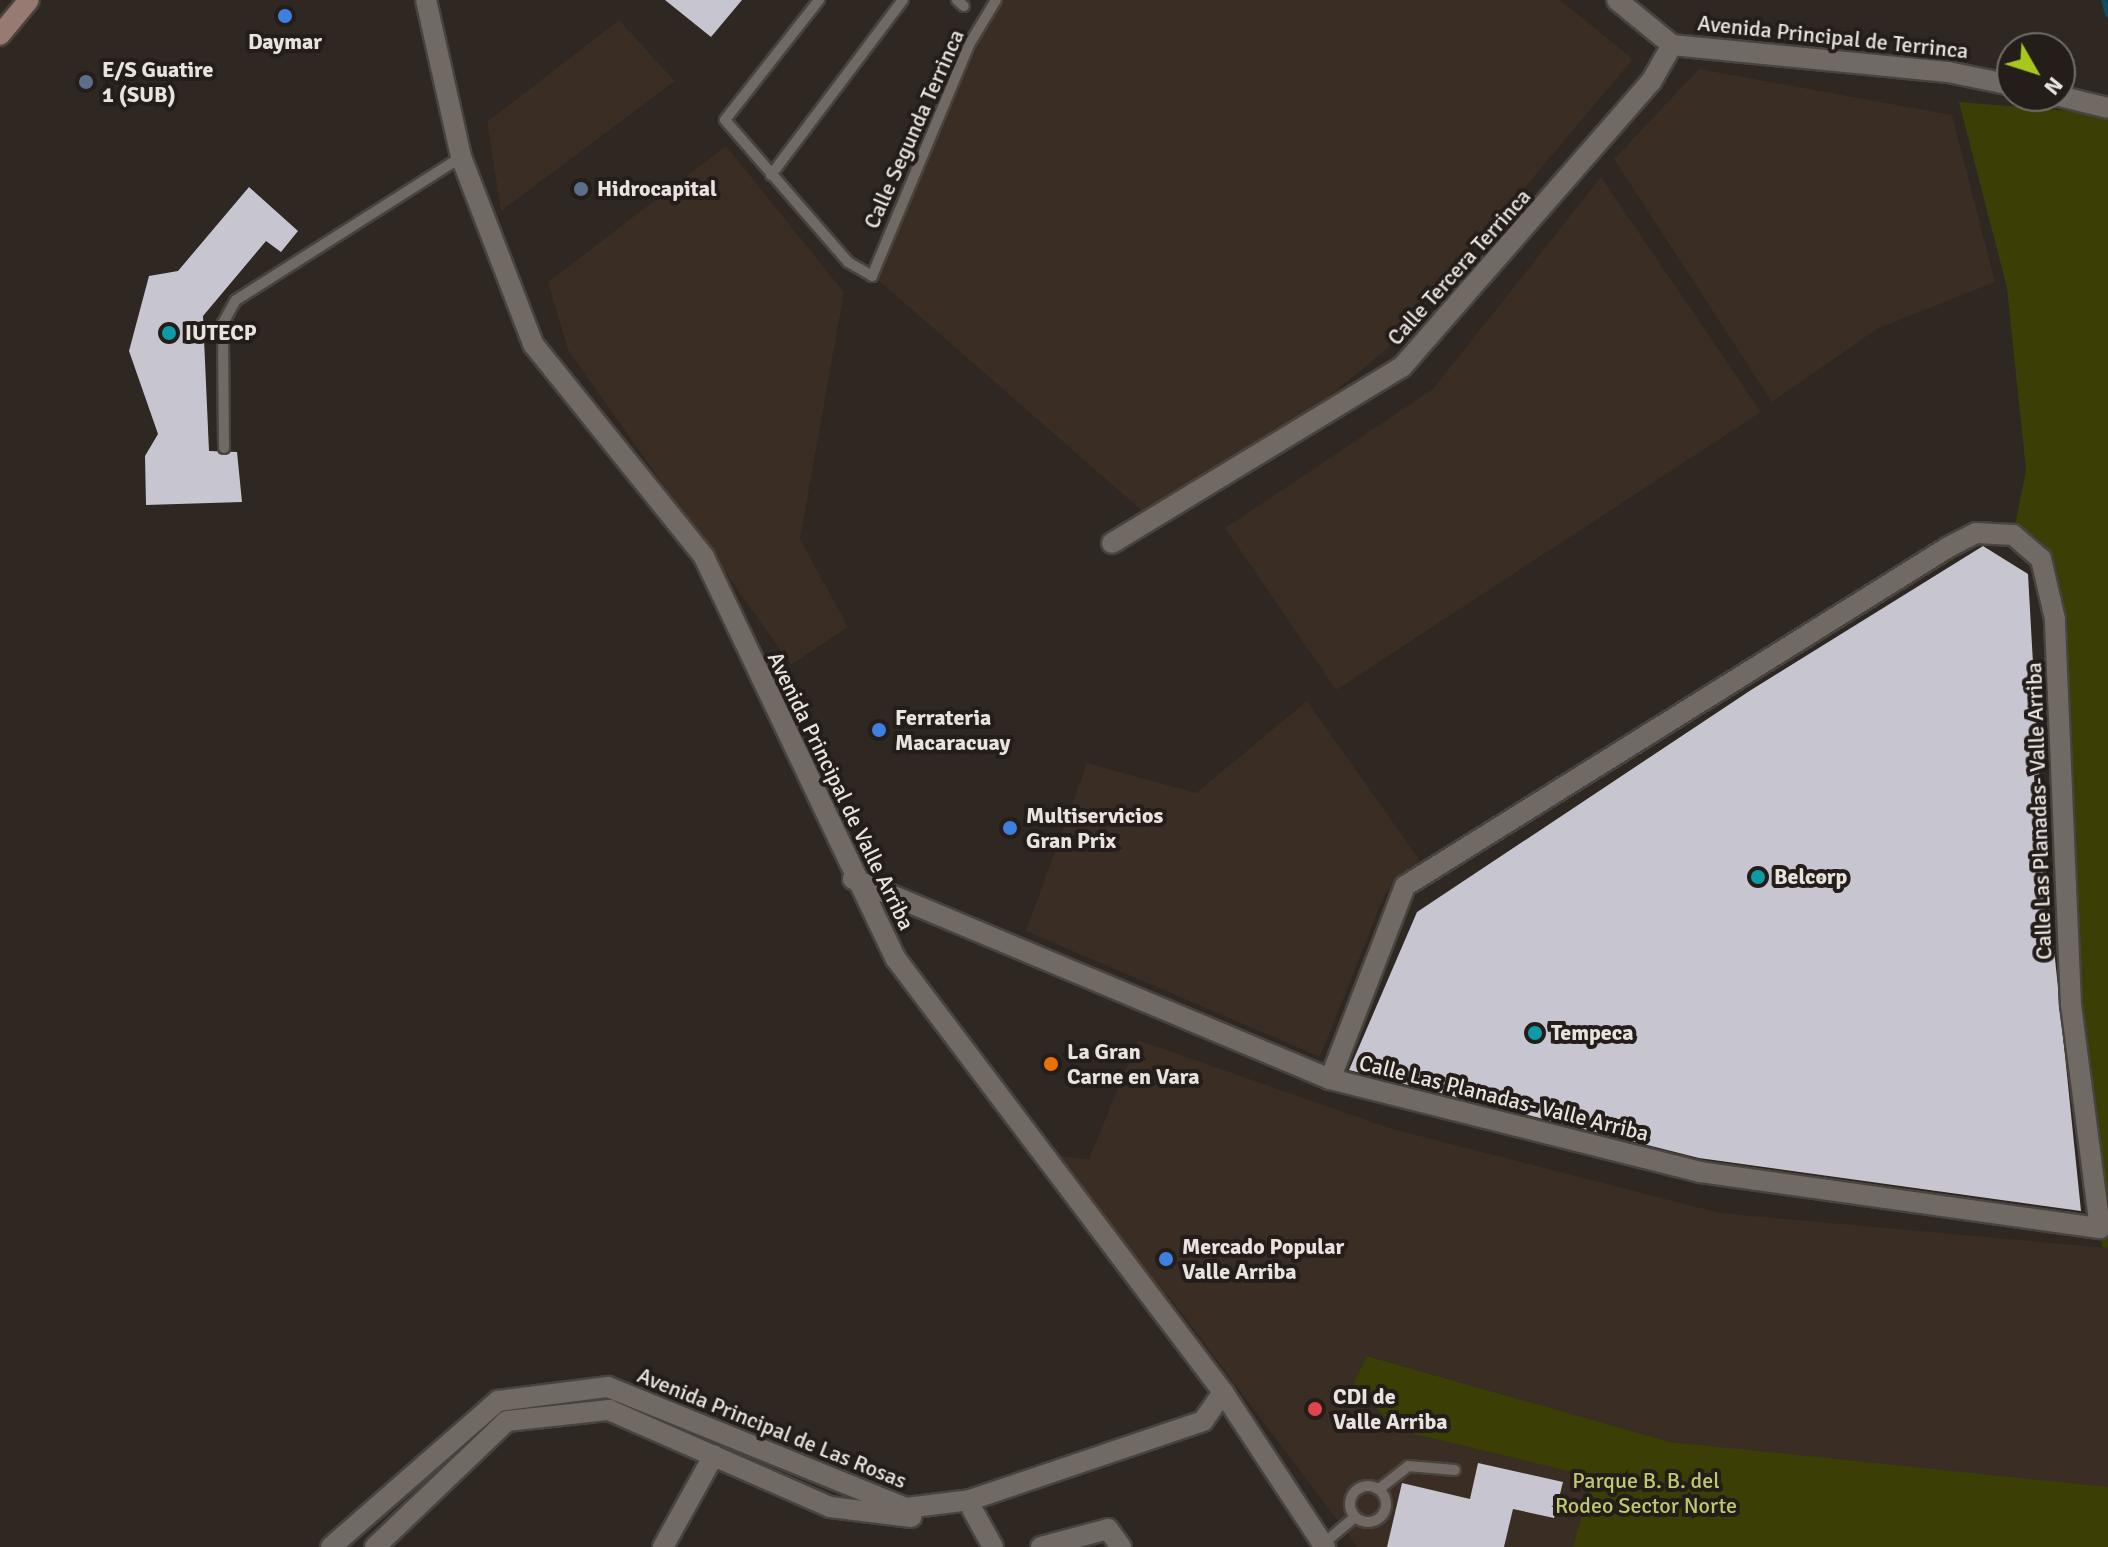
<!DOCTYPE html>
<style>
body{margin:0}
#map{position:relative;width:2108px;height:1547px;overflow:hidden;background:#2e2722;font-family:Signika,sans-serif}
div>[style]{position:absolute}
.built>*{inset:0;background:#392d24}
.green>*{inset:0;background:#3b3f05}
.stream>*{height:6px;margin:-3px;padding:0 3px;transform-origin:3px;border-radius:3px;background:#104c60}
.building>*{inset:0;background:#c7c5cf}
.roads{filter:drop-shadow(2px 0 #48433e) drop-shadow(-2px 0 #48433e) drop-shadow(0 2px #48433e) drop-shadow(0 -2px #48433e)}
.service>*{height:10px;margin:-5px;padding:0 5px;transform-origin:5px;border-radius:5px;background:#716963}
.service>.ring{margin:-5px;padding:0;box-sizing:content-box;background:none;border:10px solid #716963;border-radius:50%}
.minor>*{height:20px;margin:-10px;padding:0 10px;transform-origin:10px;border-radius:10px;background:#716963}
.secondary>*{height:20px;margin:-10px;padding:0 10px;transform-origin:10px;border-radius:10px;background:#977a72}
.dots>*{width:22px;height:22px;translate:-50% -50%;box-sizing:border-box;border:4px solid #241d19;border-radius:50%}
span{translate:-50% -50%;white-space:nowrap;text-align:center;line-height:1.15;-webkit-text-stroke:8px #241d19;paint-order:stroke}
.street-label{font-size:22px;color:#e8e3df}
.poi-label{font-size:22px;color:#e8e3df;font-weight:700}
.left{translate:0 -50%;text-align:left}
.park-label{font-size:22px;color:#c0c86f}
.north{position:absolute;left:1996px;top:32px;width:80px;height:80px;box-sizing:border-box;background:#241d19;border:2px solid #726c68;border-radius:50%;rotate:129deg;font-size:22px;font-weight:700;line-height:32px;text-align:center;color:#e8e3df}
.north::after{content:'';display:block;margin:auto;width:28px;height:36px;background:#a7c71e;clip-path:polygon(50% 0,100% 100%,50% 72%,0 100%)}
</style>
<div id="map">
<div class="built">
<i style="clip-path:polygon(998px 0,1560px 0,1633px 59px,1394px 343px,1284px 434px,1148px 516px,876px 278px)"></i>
<i style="clip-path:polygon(619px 20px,675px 81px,501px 211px,487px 122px)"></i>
<i style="clip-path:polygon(1699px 69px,1952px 115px,1995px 282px,1877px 329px,1772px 402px,1614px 159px)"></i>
<i style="clip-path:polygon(726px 146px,844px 292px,800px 539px,848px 627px,791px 665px,568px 350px,548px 282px)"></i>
<i style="clip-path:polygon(1601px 177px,1761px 412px,1336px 690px,1225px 528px,1433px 389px)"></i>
<i style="clip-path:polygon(1307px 701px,1421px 862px,1385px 894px,1320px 1057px,1026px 931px,1087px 763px,1196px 793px)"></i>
<i style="clip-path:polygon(1138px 1040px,1389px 1128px,1720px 1213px,2108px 1248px,2108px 1488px,1939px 1477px,1670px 1442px,1368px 1356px,1436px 1439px,1594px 1477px,1573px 1547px,1357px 1547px,1177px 1307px,1045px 1155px,1089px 1159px)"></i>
</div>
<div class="green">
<i style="clip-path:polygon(1959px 102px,2108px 114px,2108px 1248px,2102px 1247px,2052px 855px,2055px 619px,2041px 559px,2013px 535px,2026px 470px,2007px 288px)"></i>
<i style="clip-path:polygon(1367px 1356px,1670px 1442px,2108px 1487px,2108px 1547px,1573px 1547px,1593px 1477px,1402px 1431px,1352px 1387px)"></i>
</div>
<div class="stream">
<i style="left:2104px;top:0;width:15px;rotate:74deg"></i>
</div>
<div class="building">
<i style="clip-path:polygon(665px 0,742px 0,711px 37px)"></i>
<i style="clip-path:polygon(249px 187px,298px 231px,281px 252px,266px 241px,203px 316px,209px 451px,237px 452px,242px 502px,146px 505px,145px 456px,158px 434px,129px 351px,149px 276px,178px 271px)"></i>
<i style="clip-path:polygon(1983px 546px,2028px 574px,2043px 842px,2081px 1211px,1699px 1158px,1349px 1070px,1417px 912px,1751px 690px)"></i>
<i style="clip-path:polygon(1478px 1463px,1563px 1482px,1554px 1518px,1513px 1509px,1504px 1547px,1387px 1547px,1402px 1483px,1470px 1499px)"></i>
</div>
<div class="roads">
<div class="service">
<i style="left:819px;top:0;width:152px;rotate:128.1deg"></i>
<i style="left:725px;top:120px;width:188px;rotate:49.1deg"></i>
<i style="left:848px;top:262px;width:28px;rotate:30deg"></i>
<i style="left:872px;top:276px;width:253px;rotate:-67.2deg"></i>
<i style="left:970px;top:43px;width:50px;rotate:-58.8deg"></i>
<i style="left:957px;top:0;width:9px;rotate:41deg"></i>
<i style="left:771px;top:175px;width:219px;rotate:-53deg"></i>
<i style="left:224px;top:448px;width:125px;rotate:-90.5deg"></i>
<i style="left:223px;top:323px;width:26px;rotate:-61deg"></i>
<i style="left:236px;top:300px;width:267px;rotate:-32.4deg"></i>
<i class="ring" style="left:1350px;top:1486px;width:26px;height:26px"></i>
<i style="left:1379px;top:1489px;width:37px;rotate:-38deg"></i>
<i style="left:1408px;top:1466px;width:47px;rotate:4.9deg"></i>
<i style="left:1323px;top:1544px;width:42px;rotate:-40.2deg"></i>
</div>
<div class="minor">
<i style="left:426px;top:0;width:161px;rotate:77.4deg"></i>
<i style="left:461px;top:157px;width:200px;rotate:68.9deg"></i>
<i style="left:533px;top:344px;width:273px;rotate:51.2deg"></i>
<i style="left:704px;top:557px;width:445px;rotate:64.5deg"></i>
<i style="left:896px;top:959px;width:543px;rotate:52.94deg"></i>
<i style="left:1223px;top:1392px;width:186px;rotate:56.7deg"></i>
<i style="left:1617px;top:0;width:71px;rotate:39.3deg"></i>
<i style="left:1672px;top:45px;width:277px;rotate:5.6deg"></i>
<i style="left:1948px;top:72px;width:65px;rotate:11.5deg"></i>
<i style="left:2059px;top:96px;width:50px;rotate:13.8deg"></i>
<i style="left:1112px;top:543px;width:339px;rotate:-31.3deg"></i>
<i style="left:1402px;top:367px;width:378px;rotate:-48.9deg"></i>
<i style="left:1651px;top:82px;width:43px;rotate:-60.4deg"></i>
<i style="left:853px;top:879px;width:517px;rotate:22.75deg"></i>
<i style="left:1330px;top:1079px;width:382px;rotate:14.1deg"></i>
<i style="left:1700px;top:1172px;width:404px;rotate:8deg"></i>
<i style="left:2100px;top:1228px;width:225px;rotate:-97.4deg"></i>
<i style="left:2071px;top:1005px;width:386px;rotate:-92.4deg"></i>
<i style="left:2055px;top:619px;width:62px;rotate:-103.1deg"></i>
<i style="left:2041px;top:559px;width:37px;rotate:-139deg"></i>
<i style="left:2013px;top:535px;width:37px;rotate:-177deg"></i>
<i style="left:1976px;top:533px;width:33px;rotate:153deg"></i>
<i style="left:1947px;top:548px;width:639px;rotate:148.05deg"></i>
<i style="left:1405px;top:886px;width:207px;rotate:111.2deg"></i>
<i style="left:972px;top:1509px;width:43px;rotate:61.1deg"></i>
<i style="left:331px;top:1547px;width:222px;rotate:-41.2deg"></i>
<i style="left:498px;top:1401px;width:111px;rotate:-7.3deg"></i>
<i style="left:608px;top:1387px;width:322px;rotate:22.1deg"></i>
<i style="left:906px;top:1508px;width:64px;rotate:-7.1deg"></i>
<i style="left:970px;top:1500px;width:246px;rotate:-18.7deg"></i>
<i style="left:1203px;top:1421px;width:35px;rotate:-55deg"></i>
<i style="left:375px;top:1547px;width:182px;rotate:-43.7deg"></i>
<i style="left:507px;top:1421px;width:103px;rotate:-6.2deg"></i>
<i style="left:609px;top:1410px;width:241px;rotate:23.7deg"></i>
<i style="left:830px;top:1507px;width:82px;rotate:7deg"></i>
<i style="left:663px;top:1547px;width:105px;rotate:-61deg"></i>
<i style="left:1041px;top:1547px;width:69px;rotate:-15deg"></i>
<i style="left:1108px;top:1529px;width:22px;rotate:54deg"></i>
</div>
<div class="secondary">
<i style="left:0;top:35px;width:45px;rotate:-50.4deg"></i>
</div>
</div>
<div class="dots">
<i style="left:285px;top:16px;background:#3f7fe0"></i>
<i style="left:86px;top:82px;background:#5c6f8a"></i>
<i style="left:581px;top:189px;background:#5c6f8a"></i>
<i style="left:169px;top:333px;background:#0f9aa8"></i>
<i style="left:879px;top:730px;background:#3f7fe0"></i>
<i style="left:1010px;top:828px;background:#3f7fe0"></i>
<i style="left:1758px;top:877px;background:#0f9aa8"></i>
<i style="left:1535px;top:1033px;background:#0f9aa8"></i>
<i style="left:1051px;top:1064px;background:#e8710a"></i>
<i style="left:1166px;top:1259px;background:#3f7fe0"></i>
<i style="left:1315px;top:1409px;background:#e0444e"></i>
</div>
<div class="street-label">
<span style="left:1833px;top:37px;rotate:6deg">Avenida Principal de Terrinca</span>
<span style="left:914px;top:129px;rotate:-66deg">Calle Segunda Terrinca</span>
<span style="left:1459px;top:267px;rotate:-48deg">Calle Tercera Terrinca</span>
<span style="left:841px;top:791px;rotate:64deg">Avenida Principal de Valle Arriba</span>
<span style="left:2039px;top:811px;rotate:-92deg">Calle Las Planadas- Valle Arriba</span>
<span style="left:1504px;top:1098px;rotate:14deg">Calle Las Planadas- Valle Arriba</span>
<span style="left:772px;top:1428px;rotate:22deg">Avenida Principal de Las Rosas</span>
</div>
<div class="poi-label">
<span style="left:285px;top:42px">Daymar</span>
<span class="left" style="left:102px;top:82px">E/S Guatire<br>1 (SUB)</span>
<span class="left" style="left:597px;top:189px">Hidrocapital</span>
<span class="left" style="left:185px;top:333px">IUTECP</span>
<span class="left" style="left:895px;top:730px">Ferrateria<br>Macaracuay</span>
<span class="left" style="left:1026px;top:828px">Multiservicios<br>Gran Prix</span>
<span class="left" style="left:1774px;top:877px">Belcorp</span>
<span class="left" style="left:1551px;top:1033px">Tempeca</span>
<span class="left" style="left:1067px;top:1064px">La Gran<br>Carne en Vara</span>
<span class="left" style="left:1182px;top:1259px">Mercado Popular<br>Valle Arriba</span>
<span class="left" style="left:1333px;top:1409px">CDI de<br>Valle Arriba</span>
</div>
<div class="park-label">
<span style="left:1646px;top:1493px">Parque B. B. del<br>Rodeo Sector Norte</span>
</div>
<div class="north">N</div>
</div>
